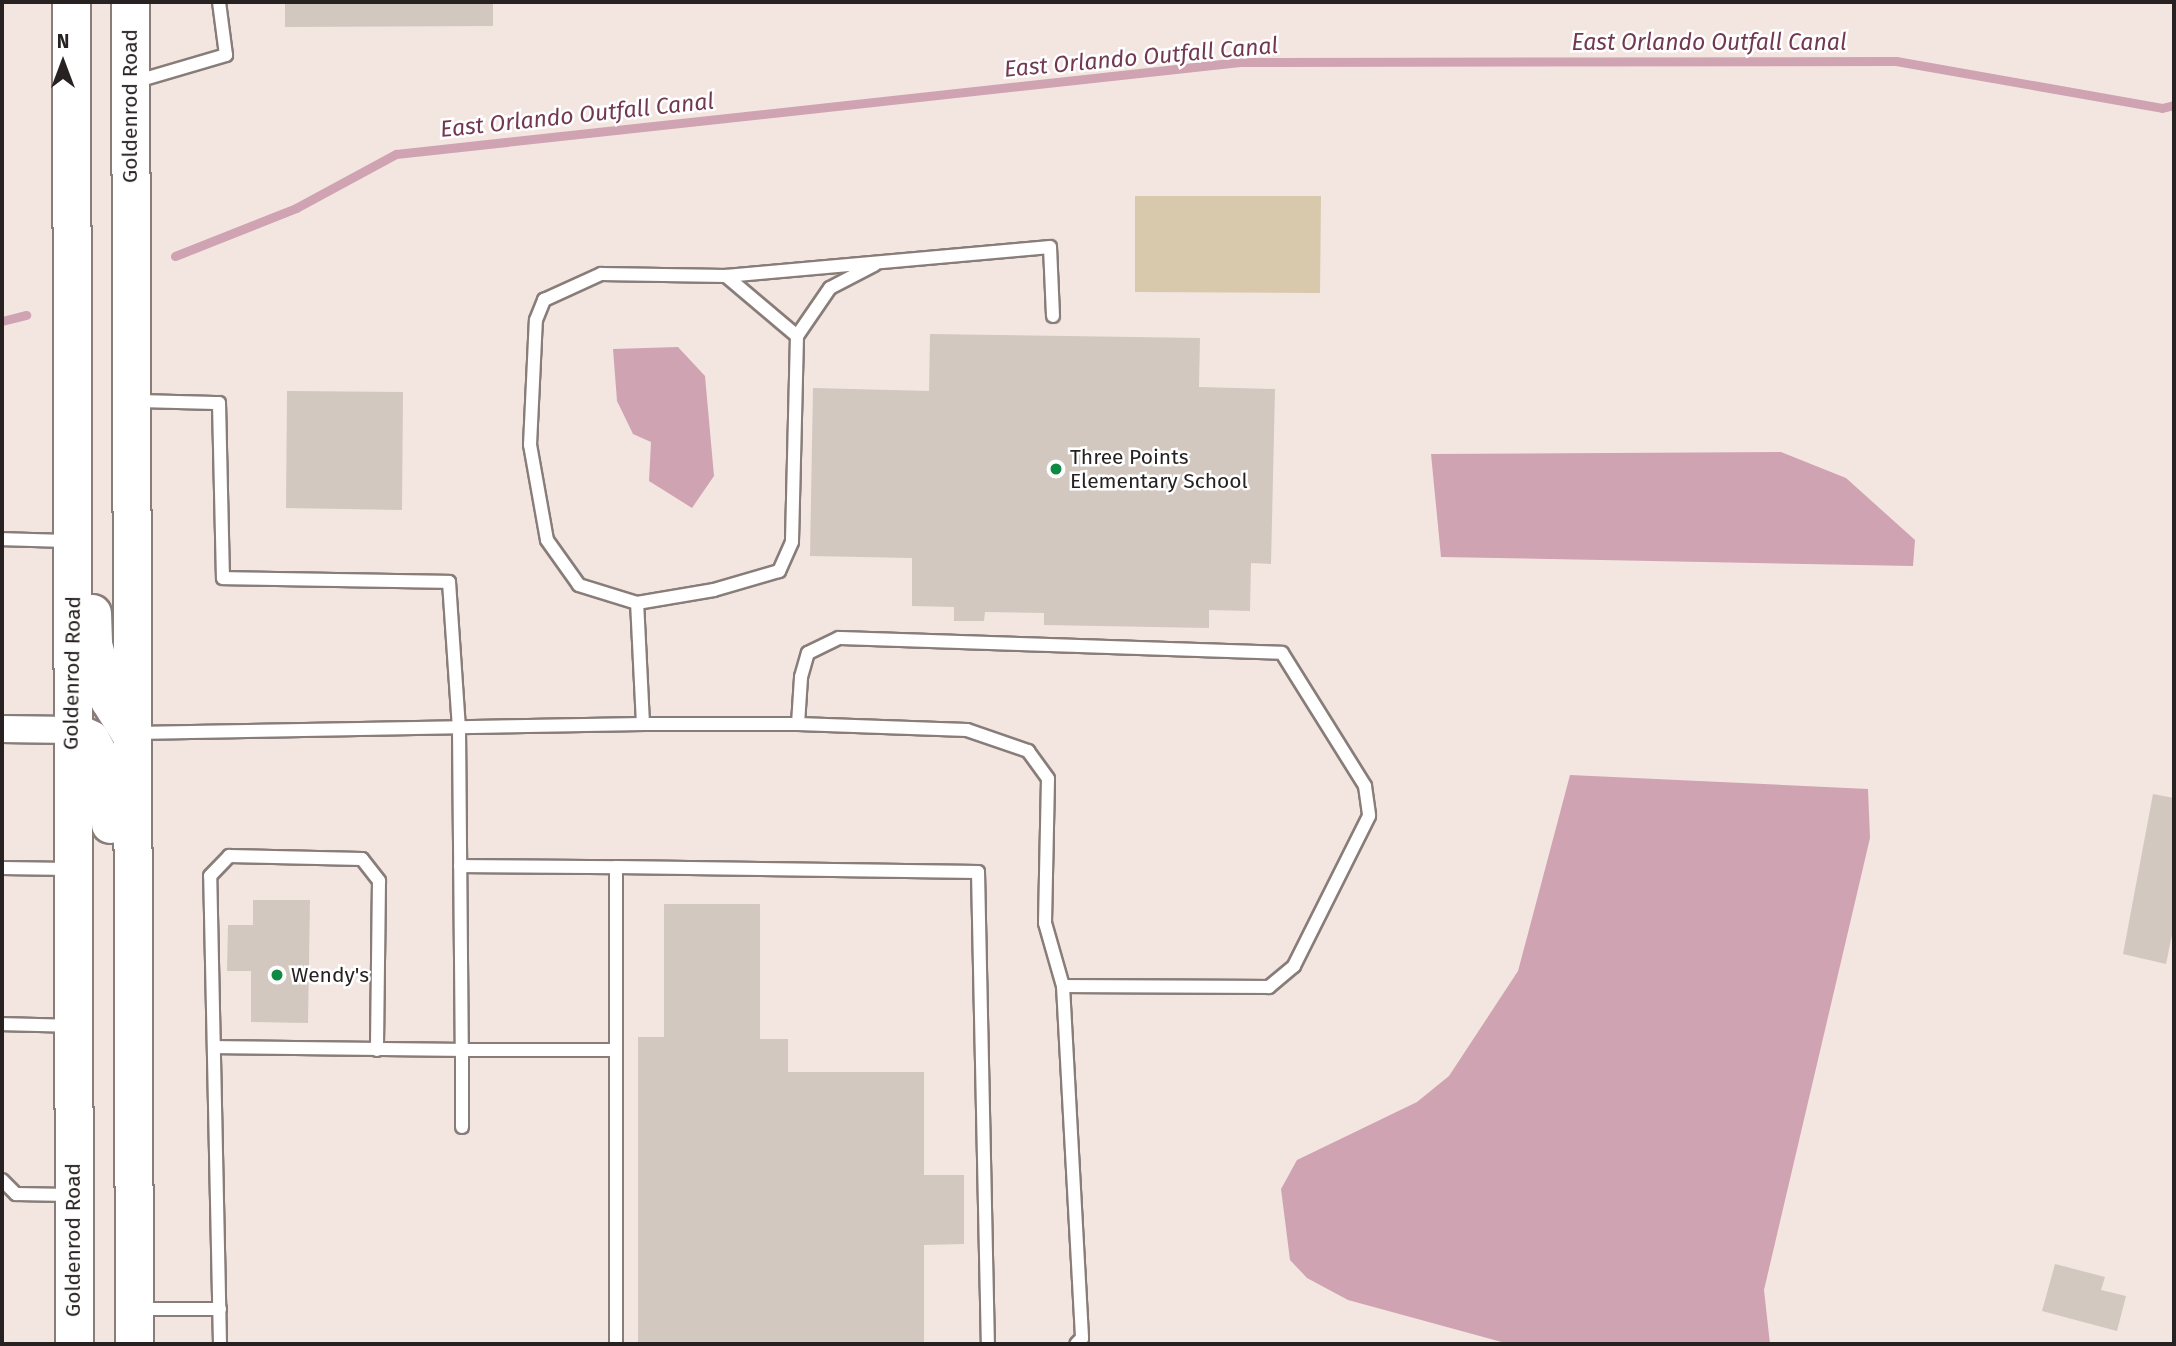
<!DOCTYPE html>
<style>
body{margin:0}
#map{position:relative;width:2176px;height:1346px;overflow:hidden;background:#f3e6e1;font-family:"Fira Sans",sans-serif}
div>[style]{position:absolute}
.green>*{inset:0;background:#d8c9ac}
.water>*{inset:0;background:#d0a3b2}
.stream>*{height:9px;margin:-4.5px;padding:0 4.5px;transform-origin:4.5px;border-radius:4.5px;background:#d0a3b2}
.building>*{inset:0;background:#d2c8c0}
.roads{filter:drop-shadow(2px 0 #887d79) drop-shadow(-2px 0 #887d79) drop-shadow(0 2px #887d79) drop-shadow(0 -2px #887d79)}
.lane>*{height:12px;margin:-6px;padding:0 6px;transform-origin:6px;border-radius:6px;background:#fff}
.street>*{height:26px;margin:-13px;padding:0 13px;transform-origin:13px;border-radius:13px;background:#fff}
.secondary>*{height:37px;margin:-18.5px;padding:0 18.5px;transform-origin:18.5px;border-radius:18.5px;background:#fff}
.dots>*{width:19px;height:19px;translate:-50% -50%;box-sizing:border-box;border:4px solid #fff;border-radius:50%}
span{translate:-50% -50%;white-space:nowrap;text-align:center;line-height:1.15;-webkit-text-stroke:5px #fff;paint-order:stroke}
.street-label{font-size:21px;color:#272221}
.poi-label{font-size:21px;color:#272221}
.left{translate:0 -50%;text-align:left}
.water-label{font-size:23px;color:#723850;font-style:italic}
.frame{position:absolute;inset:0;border:4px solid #272221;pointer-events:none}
.north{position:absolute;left:28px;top:28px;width:70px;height:70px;-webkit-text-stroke:5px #fff;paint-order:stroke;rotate:0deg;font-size:19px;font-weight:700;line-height:28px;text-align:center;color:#272221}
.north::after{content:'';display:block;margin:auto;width:24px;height:32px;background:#272221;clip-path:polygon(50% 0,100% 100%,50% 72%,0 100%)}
</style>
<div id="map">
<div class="green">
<i style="clip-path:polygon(1135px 196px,1321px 196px,1320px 293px,1135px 292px)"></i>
</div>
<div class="water">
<i style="clip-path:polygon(678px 347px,705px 376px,714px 476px,692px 508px,649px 481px,651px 442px,633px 434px,617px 401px,613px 349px)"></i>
<i style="clip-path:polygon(1781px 452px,1846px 478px,1915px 540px,1913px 566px,1441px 557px,1431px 454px)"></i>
<i style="clip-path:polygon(1570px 775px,1868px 789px,1870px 838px,1764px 1290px,1770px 1344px,1509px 1344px,1348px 1300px,1307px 1278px,1290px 1260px,1281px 1189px,1297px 1160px,1417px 1102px,1449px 1076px,1518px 971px)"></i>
</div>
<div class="stream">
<i style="left:175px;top:256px;width:130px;rotate:-21.6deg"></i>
<i style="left:296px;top:208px;width:114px;rotate:-28.4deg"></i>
<i style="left:396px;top:154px;width:849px;rotate:-6.22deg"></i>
<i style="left:1240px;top:62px;width:656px;rotate:-0.09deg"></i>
<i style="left:1896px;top:61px;width:270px;rotate:10deg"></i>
<i style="left:2162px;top:108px;width:12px;rotate:-14deg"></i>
<i style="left:2px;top:321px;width:25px;rotate:-14deg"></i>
</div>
<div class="building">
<i style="clip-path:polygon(285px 2px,493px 2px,493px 26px,285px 27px)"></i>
<i style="clip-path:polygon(930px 334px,1200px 338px,1199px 387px,1275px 389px,1271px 564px,1251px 563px,1250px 611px,1209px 610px,1209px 628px,1044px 625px,1044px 613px,985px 612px,984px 621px,954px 621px,954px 607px,912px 606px,912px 558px,810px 556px,813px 388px,929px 391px)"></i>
<i style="clip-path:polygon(287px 391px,403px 392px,402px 510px,286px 508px)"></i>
<i style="clip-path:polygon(2153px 794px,2174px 798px,2174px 925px,2166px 964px,2123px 954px)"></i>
<i style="clip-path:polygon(253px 900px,310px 900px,308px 1023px,251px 1022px,251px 971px,227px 971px,228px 925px,253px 925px)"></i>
<i style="clip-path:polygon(664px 904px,760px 904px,760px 1039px,788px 1039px,788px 1072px,924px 1072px,924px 1175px,964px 1175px,964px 1244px,924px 1245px,924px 1344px,638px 1344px,638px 1037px,664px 1037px)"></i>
<i style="clip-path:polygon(2055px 1264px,2105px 1277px,2101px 1290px,2126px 1296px,2117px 1331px,2042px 1311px)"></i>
</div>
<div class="roads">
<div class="lane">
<i style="left:134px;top:82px;width:96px;rotate:-16.4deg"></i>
<i style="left:226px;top:55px;width:53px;rotate:-97.5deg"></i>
<i style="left:726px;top:276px;width:93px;rotate:40.2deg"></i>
<i style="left:797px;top:336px;width:206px;rotate:91.4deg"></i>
<i style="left:792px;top:542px;width:32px;rotate:114deg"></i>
<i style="left:779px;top:571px;width:68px;rotate:163.7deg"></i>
<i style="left:714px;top:590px;width:78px;rotate:170.4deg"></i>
<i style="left:637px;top:603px;width:61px;rotate:-162.8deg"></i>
<i style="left:579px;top:585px;width:55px;rotate:-125.4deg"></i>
<i style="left:547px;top:540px;width:97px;rotate:-100.1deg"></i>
<i style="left:530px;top:445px;width:125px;rotate:-87.3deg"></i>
<i style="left:536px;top:320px;width:22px;rotate:-68deg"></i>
<i style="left:544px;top:300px;width:63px;rotate:-24.5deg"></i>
<i style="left:601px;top:274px;width:125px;rotate:0.9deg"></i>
<i style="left:726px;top:276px;width:325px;rotate:-5.1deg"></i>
<i style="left:1050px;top:247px;width:69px;rotate:87.5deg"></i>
<i style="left:797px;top:336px;width:58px;rotate:-55.5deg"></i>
<i style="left:830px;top:288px;width:50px;rotate:-27.6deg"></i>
<i style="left:135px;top:401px;width:84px;rotate:1.4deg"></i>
<i style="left:219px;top:403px;width:175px;rotate:88.7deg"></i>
<i style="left:223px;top:578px;width:226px;rotate:1deg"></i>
<i style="left:449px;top:582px;width:147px;rotate:86.1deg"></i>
<i style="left:459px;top:729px;width:321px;rotate:89.5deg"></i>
<i style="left:462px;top:1050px;width:248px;rotate:-179.3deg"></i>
<i style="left:2px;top:539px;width:67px;rotate:1.7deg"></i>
<i style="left:643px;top:724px;width:155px"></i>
<i style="left:798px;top:724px;width:47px;rotate:-86.3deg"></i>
<i style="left:801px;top:677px;width:25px;rotate:-74deg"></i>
<i style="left:808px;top:653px;width:34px;rotate:-26deg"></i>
<i style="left:839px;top:638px;width:443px;rotate:1.9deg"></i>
<i style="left:1282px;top:653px;width:157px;rotate:58deg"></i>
<i style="left:1365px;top:786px;width:30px;rotate:82deg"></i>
<i style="left:1369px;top:816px;width:168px;rotate:116.6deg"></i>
<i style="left:1294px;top:966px;width:33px;rotate:140deg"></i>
<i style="left:1269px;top:987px;width:206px;rotate:-179.7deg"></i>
<i style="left:1063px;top:986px;width:353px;rotate:86.9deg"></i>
<i style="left:1082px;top:1338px;width:8px;rotate:135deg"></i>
<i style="left:798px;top:724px;width:169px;rotate:2deg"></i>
<i style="left:967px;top:730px;width:65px;rotate:19deg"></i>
<i style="left:1028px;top:751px;width:34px;rotate:54deg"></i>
<i style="left:1048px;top:779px;width:144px;rotate:91.2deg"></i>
<i style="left:1045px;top:923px;width:66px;rotate:74.1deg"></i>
<i style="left:135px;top:733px;width:508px;rotate:-1.01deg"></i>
<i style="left:643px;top:724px;width:121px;rotate:-92.8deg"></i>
<i style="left:460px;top:866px;width:156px;rotate:0.4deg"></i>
<i style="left:616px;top:867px;width:477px;rotate:90deg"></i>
<i style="left:616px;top:867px;width:362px;rotate:0.8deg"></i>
<i style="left:978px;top:872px;width:472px;rotate:88.8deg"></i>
<i style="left:2px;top:868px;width:69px;rotate:0.8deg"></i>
<i style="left:2px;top:1024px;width:70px;rotate:1.6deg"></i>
<i style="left:462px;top:1127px;width:77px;rotate:-90deg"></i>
<i style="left:462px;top:1050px;width:154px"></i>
<i style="left:2px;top:1180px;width:20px;rotate:45deg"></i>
<i style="left:16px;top:1194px;width:53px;rotate:1.1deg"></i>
<i style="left:138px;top:1309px;width:82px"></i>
<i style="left:220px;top:1344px;width:468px;rotate:-91.2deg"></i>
<i style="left:210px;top:876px;width:28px;rotate:-46deg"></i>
<i style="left:229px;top:856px;width:133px;rotate:1.3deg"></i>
<i style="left:362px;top:859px;width:28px;rotate:52deg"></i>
<i style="left:379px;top:881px;width:169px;rotate:90.7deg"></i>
</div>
<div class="street">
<i style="left:2px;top:729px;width:69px;rotate:0.8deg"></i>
</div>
<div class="secondary">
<i style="left:71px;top:2px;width:1342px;rotate:89.87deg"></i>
<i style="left:130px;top:2px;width:1342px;rotate:89.83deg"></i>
<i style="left:92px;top:613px;width:31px;rotate:88deg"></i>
<i style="left:93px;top:644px;width:28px;rotate:75deg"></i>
<i style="left:100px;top:671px;width:30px;rotate:73deg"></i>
<i style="left:109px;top:700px;width:38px;rotate:58deg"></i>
<i style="left:71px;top:730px;width:21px;rotate:25deg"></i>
<i style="left:90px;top:739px;width:26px;rotate:61deg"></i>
<i style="left:103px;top:762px;width:29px;rotate:76deg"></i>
<i style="left:110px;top:790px;width:34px;rotate:90deg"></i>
</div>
</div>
<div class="dots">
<i style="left:1056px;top:469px;background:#0f8944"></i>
<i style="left:277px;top:975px;background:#0f8944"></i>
</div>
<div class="street-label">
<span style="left:130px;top:106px;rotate:-90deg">Goldenrod Road</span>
<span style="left:72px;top:673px;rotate:-89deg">Goldenrod Road</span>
<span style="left:73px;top:1240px;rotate:-90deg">Goldenrod Road</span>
</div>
<div class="poi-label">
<span class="left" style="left:1070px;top:469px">Three Points<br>Elementary School</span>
<span class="left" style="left:291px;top:975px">Wendy's</span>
</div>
<div class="water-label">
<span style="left:1709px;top:42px">East Orlando Outfall Canal</span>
<span style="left:1141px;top:57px;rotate:-5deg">East Orlando Outfall Canal</span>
<span style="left:577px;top:115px;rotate:-6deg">East Orlando Outfall Canal</span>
</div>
<div class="frame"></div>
<div class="north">N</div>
</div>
